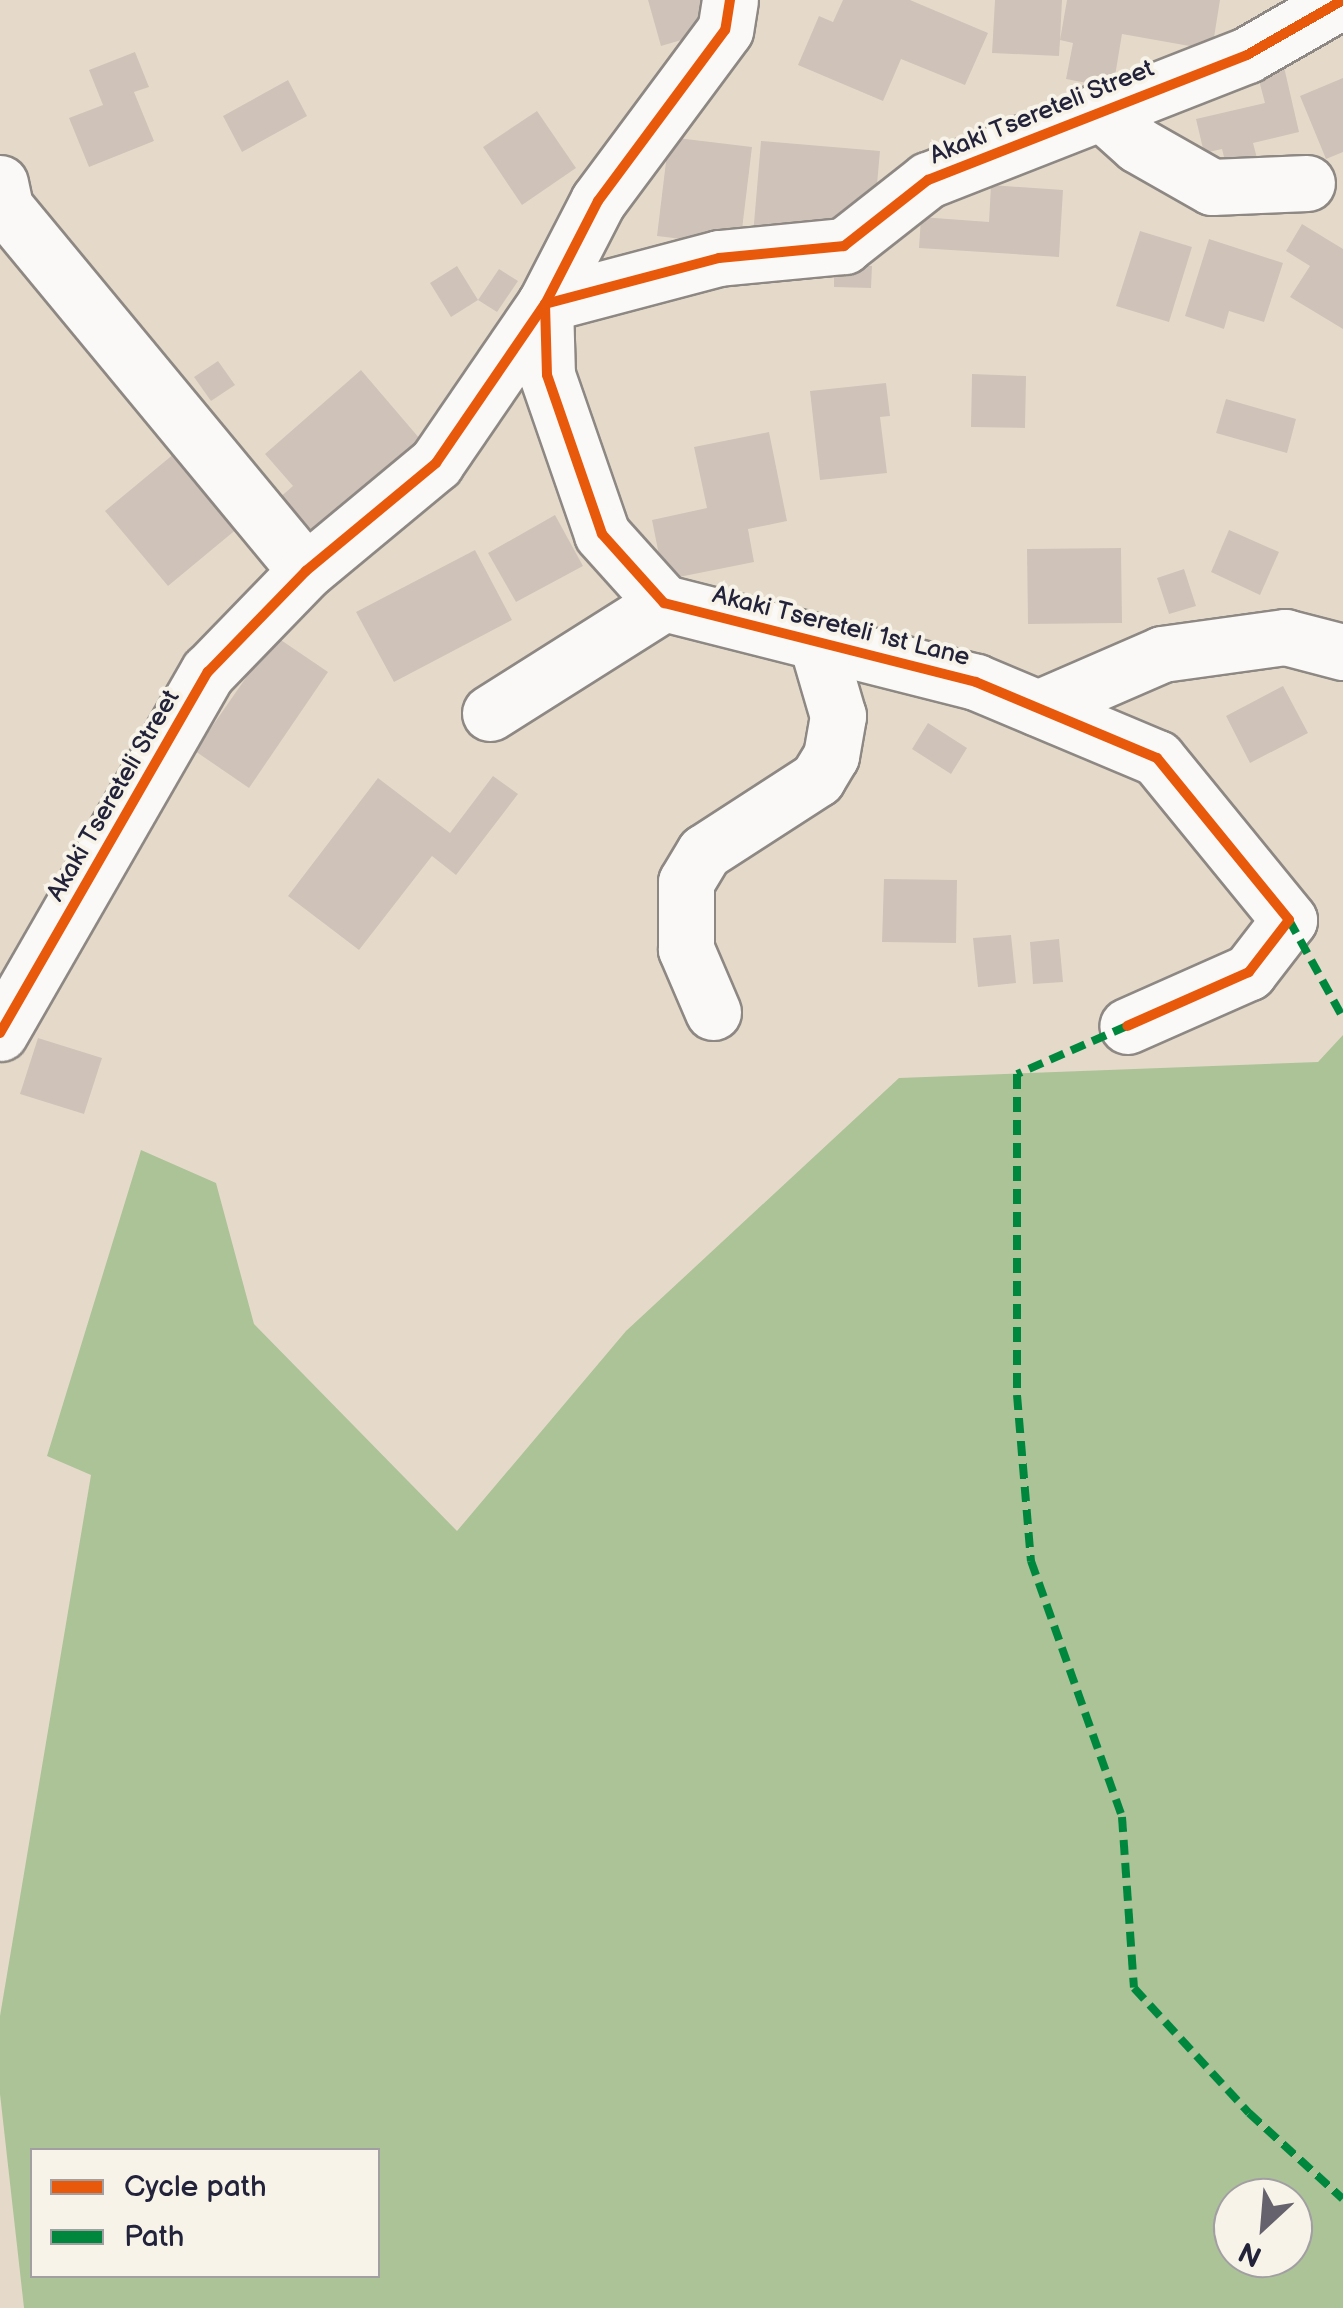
<!DOCTYPE html>
<style>
body{margin:0}
#map{position:relative;width:1343px;height:2308px;overflow:hidden;background:#e5daca;font-family:"Balsamiq Sans",sans-serif}
div>[style]{position:absolute}
.forest>*{inset:0;background:#acc397}
.building>*{inset:0;background:#cfc2b8}
.roads{filter:drop-shadow(2px 0 #8d8883) drop-shadow(-2px 0 #8d8883) drop-shadow(0 2px #8d8883) drop-shadow(0 -2px #8d8883)}
.minor>*{height:55px;margin:-27.5px;padding:0 27.5px;transform-origin:27.5px;border-radius:27.5px;background:#fbf9f7}
.quiet>*{height:8px;margin-top:-4px;transform-origin:0;background:repeating-linear-gradient(90deg,#00873e 0 15px,transparent 0 23px)}
.cycleway>*{height:10px;margin:-5px;padding:0 5px;transform-origin:5px;border-radius:5px;background:#e8590c}
span{translate:-50% -50%;white-space:nowrap;text-align:center;line-height:1.15;-webkit-text-stroke:8px #f7f3e8;paint-order:stroke}
.street-label{font-size:25px;color:#22223b}
.legend{position:absolute;left:30px;top:2148px;width:350px;height:130px;box-sizing:border-box;background:#f7f3e8;border:2px solid #a29fa3;margin:0;padding:12px 18px;list-style:none;font-size:30px;color:#22223b}
.legend li{display:flex;align-items:center;gap:20px;height:50px}
.legend b{width:50px;border:2px solid #a29fa3}
.north{position:absolute;left:1213px;top:2178px;width:100px;height:100px;box-sizing:border-box;background:#f7f3e8;border:2px solid #a29fa3;border-radius:50%;rotate:206deg;font-size:28px;font-weight:700;line-height:40px;text-align:center;color:#22223b}
.north::after{content:'';display:block;margin:auto;width:35px;height:45px;background:#66626d;clip-path:polygon(50% 0,100% 100%,50% 72%,0 100%)}
</style>
<div id="map">
<div class="forest">
<i style="clip-path:polygon(evenodd,1343px 1035px,1343px 2308px,24px 2308px,0 2094px,0 2016px,91px 1475px,47px 1456px,141px 1150px,216px 1183px,254px 1324px,457px 1531px,626px 1331px,899px 1078px,1318px 1062px,1343px 1035px,32px 2150px,378px 2150px,378px 2276px,32px 2276px,32px 2150px,1343px 1035px,1233px 2198px,1293px 2198px,1293px 2258px,1233px 2258px,1233px 2198px)"></i>
</div>
<div class="building">
<i style="clip-path:polygon(648px 0,703px 0,712px 31px,661px 46px)"></i>
<i style="clip-path:polygon(843px 0,910px 0,988px 33px,965px 85px,901px 59px,883px 101px,798px 65px,819px 16px,833px 22px)"></i>
<i style="clip-path:polygon(995px 0,1062px 0,1060px 40px,1067px 0,1220px 0,1212px 50px,1122px 34px,1113px 88px,1066px 79px,1073px 43px,1060px 40px,1059px 56px,992px 53px)"></i>
<i style="clip-path:polygon(135px 52px,149px 87px,134px 92px,154px 141px,89px 167px,69px 118px,103px 105px,89px 70px)"></i>
<i style="clip-path:polygon(1284px 67px,1299px 132px,1253px 143px,1257px 158px,1226px 165px,1222px 149px,1204px 153px,1196px 119px,1265px 103px,1257px 73px)"></i>
<i style="clip-path:polygon(1343px 78px,1343px 152px,1326px 159px,1300px 96px)"></i>
<i style="clip-path:polygon(288px 80px,307px 116px,242px 152px,223px 116px)"></i>
<i style="clip-path:polygon(537px 111px,576px 168px,522px 205px,483px 147px)"></i>
<i style="clip-path:polygon(669px 137px,752px 147px,740px 246px,657px 236px)"></i>
<i style="clip-path:polygon(761px 141px,880px 151px,874px 218px,838px 214px,836px 243px,753px 235px)"></i>
<i style="clip-path:polygon(991px 185px,1063px 190px,1059px 257px,919px 248px,921px 217px,989px 222px)"></i>
<i style="clip-path:polygon(1302px 224px,1343px 249px,1343px 329px,1290px 297px,1310px 266px,1286px 251px)"></i>
<i style="clip-path:polygon(1140px 231px,1192px 247px,1169px 322px,1116px 306px)"></i>
<i style="clip-path:polygon(1209px 239px,1283px 263px,1264px 322px,1229px 311px,1224px 329px,1185px 316px)"></i>
<i style="clip-path:polygon(834px 265px,872px 266px,871px 288px,834px 287px)"></i>
<i style="clip-path:polygon(457px 266px,478px 300px,451px 317px,430px 283px)"></i>
<i style="clip-path:polygon(499px 269px,518px 281px,497px 312px,478px 300px)"></i>
<i style="clip-path:polygon(218px 361px,235px 385px,211px 401px,194px 377px)"></i>
<i style="clip-path:polygon(361px 370px,420px 439px,325px 522px,302px 557px,263px 512px,293px 486px,265px 454px)"></i>
<i style="clip-path:polygon(972px 374px,1026px 376px,1025px 428px,971px 427px)"></i>
<i style="clip-path:polygon(886px 383px,890px 416px,880px 417px,887px 473px,820px 480px,810px 391px)"></i>
<i style="clip-path:polygon(1226px 399px,1296px 419px,1287px 453px,1216px 433px)"></i>
<i style="clip-path:polygon(769px 432px,787px 521px,748px 529px,754px 562px,664px 580px,652px 520px,707px 508px,694px 447px)"></i>
<i style="clip-path:polygon(181px 448px,244px 523px,168px 586px,105px 511px)"></i>
<i style="clip-path:polygon(555px 515px,583px 566px,516px 602px,488px 553px)"></i>
<i style="clip-path:polygon(1229px 530px,1279px 552px,1260px 595px,1211px 572px)"></i>
<i style="clip-path:polygon(1121px 548px,1122px 623px,1028px 624px,1027px 549px)"></i>
<i style="clip-path:polygon(475px 550px,512px 620px,394px 682px,356px 612px)"></i>
<i style="clip-path:polygon(1184px 569px,1196px 606px,1169px 614px,1157px 578px)"></i>
<i style="clip-path:polygon(275px 636px,328px 672px,249px 788px,195px 751px)"></i>
<i style="clip-path:polygon(1283px 686px,1308px 733px,1250px 763px,1226px 716px)"></i>
<i style="clip-path:polygon(928px 723px,967px 748px,951px 774px,912px 749px)"></i>
<i style="clip-path:polygon(493px 776px,518px 794px,456px 875px,432px 856px,359px 950px,288px 896px,378px 778px,450px 833px)"></i>
<i style="clip-path:polygon(884px 879px,957px 880px,956px 943px,882px 942px)"></i>
<i style="clip-path:polygon(1011px 935px,1016px 983px,978px 987px,973px 938px)"></i>
<i style="clip-path:polygon(1059px 939px,1063px 982px,1033px 984px,1030px 942px)"></i>
<i style="clip-path:polygon(38px 1038px,102px 1058px,84px 1114px,20px 1094px)"></i>
</div>
<div class="roads">
<div class="minor">
<i style="left:730px;top:0;width:30px;rotate:99deg"></i>
<i style="left:725px;top:30px;width:213px;rotate:126.6deg"></i>
<i style="left:598px;top:201px;width:116px;rotate:117.2deg"></i>
<i style="left:545px;top:304px;width:71px;rotate:88.4deg"></i>
<i style="left:547px;top:375px;width:168px;rotate:70.9deg"></i>
<i style="left:602px;top:534px;width:93px;rotate:48.1deg"></i>
<i style="left:664px;top:603px;width:322px;rotate:14.2deg"></i>
<i style="left:976px;top:682px;width:196px;rotate:22.8deg"></i>
<i style="left:1157px;top:758px;width:209px;rotate:50.8deg"></i>
<i style="left:1289px;top:920px;width:66px;rotate:127.6deg"></i>
<i style="left:1249px;top:972px;width:133px;rotate:156.1deg"></i>
<i style="left:1099px;top:110px;width:52px;rotate:41.9deg"></i>
<i style="left:1138px;top:145px;width:85px;rotate:29.6deg"></i>
<i style="left:1212px;top:187px;width:95px;rotate:-2.4deg"></i>
<i style="left:0;top:183px;width:25px;rotate:78deg"></i>
<i style="left:5px;top:207px;width:472px;rotate:50.4deg"></i>
<i style="left:1038px;top:708px;width:135px;rotate:-23.5deg"></i>
<i style="left:1162px;top:654px;width:124px;rotate:-7.9deg"></i>
<i style="left:1285px;top:637px;width:60px;rotate:14.5deg"></i>
<i style="left:490px;top:713px;width:206px;rotate:-32.3deg"></i>
<i style="left:713px;top:1012px;width:69px;rotate:-113.2deg"></i>
<i style="left:686px;top:949px;width:67px;rotate:-90deg"></i>
<i style="left:686px;top:882px;width:35px;rotate:-59deg"></i>
<i style="left:704px;top:852px;width:135px;rotate:-32.9deg"></i>
<i style="left:817px;top:779px;width:27px;rotate:-59deg"></i>
<i style="left:831px;top:756px;width:41px;rotate:-80.1deg"></i>
<i style="left:838px;top:716px;width:78px;rotate:-106.3deg"></i>
<i style="left:0;top:1033px;width:417px;rotate:-60.1deg"></i>
<i style="left:208px;top:672px;width:141px;rotate:-45.9deg"></i>
<i style="left:306px;top:571px;width:169px;rotate:-39.7deg"></i>
<i style="left:436px;top:463px;width:193px;rotate:-55.6deg"></i>
<i style="left:545px;top:304px;width:180px;rotate:-14.8deg"></i>
<i style="left:719px;top:258px;width:126px;rotate:-5.5deg"></i>
<i style="left:844px;top:246px;width:107px;rotate:-38.2deg"></i>
<i style="left:928px;top:180px;width:343px;rotate:-21.4deg"></i>
<i style="left:1247px;top:55px;width:111px;rotate:-29.8deg"></i>
</div>
</div>
<div class="quiet">
<i style="left:1289px;top:920px;width:112px;rotate:61.1deg"></i>
<i style="left:1127px;top:1026px;width:120px;rotate:156.4deg"></i>
<i style="left:1017px;top:1074px;width:321px;rotate:90deg"></i>
<i style="left:1017px;top:1395px;width:167px;rotate:85.2deg"></i>
<i style="left:1031px;top:1561px;width:272px;rotate:70.4deg"></i>
<i style="left:1122px;top:1817px;width:171px;rotate:86deg"></i>
<i style="left:1134px;top:1988px;width:170px;rotate:47.4deg"></i>
<i style="left:1249px;top:2113px;width:127px;rotate:42.5deg"></i>
</div>
<div class="cycleway">
<i style="left:730px;top:0;width:30px;rotate:99deg"></i>
<i style="left:725px;top:30px;width:213px;rotate:126.6deg"></i>
<i style="left:598px;top:201px;width:116px;rotate:117.2deg"></i>
<i style="left:545px;top:304px;width:71px;rotate:88.4deg"></i>
<i style="left:547px;top:375px;width:168px;rotate:70.9deg"></i>
<i style="left:602px;top:534px;width:93px;rotate:48.1deg"></i>
<i style="left:664px;top:603px;width:322px;rotate:14.2deg"></i>
<i style="left:976px;top:682px;width:196px;rotate:22.8deg"></i>
<i style="left:1157px;top:758px;width:209px;rotate:50.8deg"></i>
<i style="left:1289px;top:920px;width:66px;rotate:127.6deg"></i>
<i style="left:1249px;top:972px;width:133px;rotate:156.1deg"></i>
<i style="left:0;top:1033px;width:417px;rotate:-60.1deg"></i>
<i style="left:208px;top:672px;width:141px;rotate:-45.9deg"></i>
<i style="left:306px;top:571px;width:169px;rotate:-39.7deg"></i>
<i style="left:436px;top:463px;width:193px;rotate:-55.6deg"></i>
<i style="left:545px;top:304px;width:180px;rotate:-14.8deg"></i>
<i style="left:719px;top:258px;width:126px;rotate:-5.5deg"></i>
<i style="left:844px;top:246px;width:107px;rotate:-38.2deg"></i>
<i style="left:928px;top:180px;width:343px;rotate:-21.4deg"></i>
<i style="left:1247px;top:55px;width:111px;rotate:-29.8deg"></i>
</div>
<div class="street-label">
<span style="left:1042px;top:113px;rotate:-22deg">Akaki Tsereteli Street</span>
<span style="left:841px;top:627px;rotate:14deg">Akaki Tsereteli 1st Lane</span>
<span style="left:114px;top:796px;rotate:-60deg">Akaki Tsereteli Street</span>
</div>
<ul class="legend">
<li><b style="height:12px;background:#e8590c"></b>Cycle path</li>
<li><b style="height:12px;background:#00873e"></b>Path</li>
</ul>
<div class="north">N</div>
</div>
